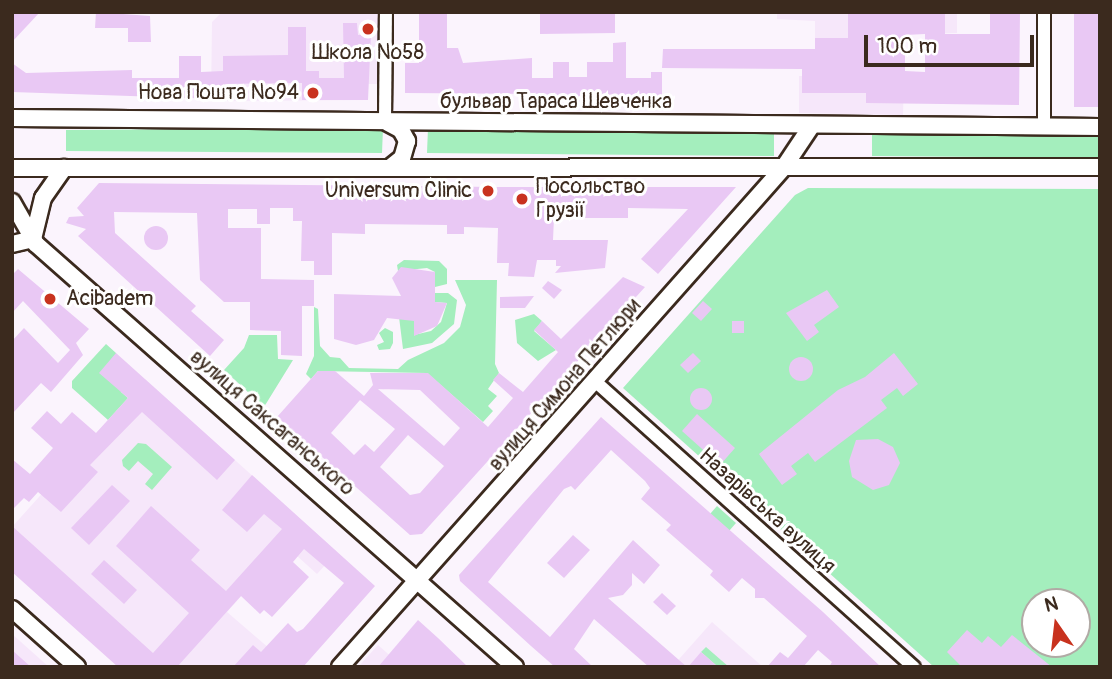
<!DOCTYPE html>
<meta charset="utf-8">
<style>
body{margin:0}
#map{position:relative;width:1112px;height:679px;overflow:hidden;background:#fbf4fd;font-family:Pangolin,sans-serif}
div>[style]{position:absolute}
.built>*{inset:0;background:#f6e7fa}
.green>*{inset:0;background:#a4eebd}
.building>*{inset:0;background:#e9c8f4}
.round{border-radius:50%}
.roads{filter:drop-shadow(2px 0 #3b2a1e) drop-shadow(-2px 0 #3b2a1e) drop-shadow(0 2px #3b2a1e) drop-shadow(0 -2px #3b2a1e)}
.minor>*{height:12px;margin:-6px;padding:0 6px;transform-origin:6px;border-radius:6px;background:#fff}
.major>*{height:16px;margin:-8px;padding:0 8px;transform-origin:8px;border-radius:8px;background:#fff}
.dots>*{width:19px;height:19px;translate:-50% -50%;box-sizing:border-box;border:4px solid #fff;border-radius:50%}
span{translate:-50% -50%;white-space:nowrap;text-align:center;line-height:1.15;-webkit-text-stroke:6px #fff;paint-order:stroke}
.poi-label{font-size:21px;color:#3b2a1e}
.right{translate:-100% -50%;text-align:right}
.left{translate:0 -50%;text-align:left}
.street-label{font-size:21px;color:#3b2a1e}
.frame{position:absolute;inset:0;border:14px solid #3b2a1e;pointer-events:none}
.north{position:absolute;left:1021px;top:588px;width:70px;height:70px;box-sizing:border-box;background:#fff;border:2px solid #b1aaa5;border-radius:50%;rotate:346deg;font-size:19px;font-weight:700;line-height:28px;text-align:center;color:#3b2a1e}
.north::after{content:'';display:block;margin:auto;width:24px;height:32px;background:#c8321e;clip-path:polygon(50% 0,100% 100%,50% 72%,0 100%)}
.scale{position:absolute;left:864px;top:35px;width:170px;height:32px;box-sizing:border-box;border:4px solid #3b2a1e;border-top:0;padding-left:9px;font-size:21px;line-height:24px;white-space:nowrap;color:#3b2a1e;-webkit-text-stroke:5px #fff;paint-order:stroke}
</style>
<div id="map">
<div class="built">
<i style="clip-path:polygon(222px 12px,378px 12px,379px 84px,368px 84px,368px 100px,211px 101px,212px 22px)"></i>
<i style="clip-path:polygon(777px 12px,957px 12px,957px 33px,905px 34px,903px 115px,799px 113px,799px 76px,815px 76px,815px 21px,777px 19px)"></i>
<i style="clip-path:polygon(145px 379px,337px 552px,317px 574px,286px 546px,227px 612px,291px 667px,118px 667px,12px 527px)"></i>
<i style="clip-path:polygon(712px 622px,763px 667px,672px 667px)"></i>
<i style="clip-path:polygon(12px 634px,49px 667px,12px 667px)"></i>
<i style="clip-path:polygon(378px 645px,403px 667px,358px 667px)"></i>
</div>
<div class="green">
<i style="clip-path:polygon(383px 128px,382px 153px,66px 151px,66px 130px)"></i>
<i style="clip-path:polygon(428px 128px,774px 129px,774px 156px,427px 153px)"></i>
<i style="clip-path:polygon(872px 131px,1100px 132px,1100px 158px,872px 156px)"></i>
<i style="clip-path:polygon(evenodd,808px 188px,1100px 189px,1100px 667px,934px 667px,623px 388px,795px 195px,808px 188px,1035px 602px,1077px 602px,1077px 644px,1035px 644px,1035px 602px)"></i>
<i style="clip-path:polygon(404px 260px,439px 261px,447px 269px,447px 284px,435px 287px,435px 272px,427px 268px,398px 271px,397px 265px)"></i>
<i style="clip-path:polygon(455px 280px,497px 280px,495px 364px,499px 373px,488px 389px,497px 396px,488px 406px,493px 411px,483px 422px,427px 373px,318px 371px,311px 379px,306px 374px,314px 356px,314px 307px,318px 309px,320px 346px,330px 357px,340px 358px,349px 368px,398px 369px,408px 360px,444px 343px,460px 327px,466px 305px)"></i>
<i style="clip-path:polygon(435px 293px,448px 293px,457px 300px,454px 324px,432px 343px,403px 349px,399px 317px,414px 317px,414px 335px,431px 331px,441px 322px,447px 303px,434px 302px)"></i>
<i style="clip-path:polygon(534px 314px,542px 321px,534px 331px,556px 350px,538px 361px,517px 343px,515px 320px)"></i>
<i style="clip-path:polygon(385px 328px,393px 332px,393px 343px,390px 349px,379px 350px,377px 345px,384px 342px,379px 333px)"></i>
<i style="clip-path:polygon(249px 335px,277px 335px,278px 359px,293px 360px,264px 407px,224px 370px,244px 348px)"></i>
<i style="clip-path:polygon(106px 344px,116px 353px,121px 392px,128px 398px,108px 420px,72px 388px,72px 381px)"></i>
<i style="clip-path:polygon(138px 443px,146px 444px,172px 467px,152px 490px,145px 484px,153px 474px,138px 461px,129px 471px,123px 466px,122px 460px)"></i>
<i style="clip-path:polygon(717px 506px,736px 523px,729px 531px,710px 514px)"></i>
<i style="clip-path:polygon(706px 647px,729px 667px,718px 667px,701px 652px)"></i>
</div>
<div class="building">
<i style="clip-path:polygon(12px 12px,40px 12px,12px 42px)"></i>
<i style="clip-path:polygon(96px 12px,150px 16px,151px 42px,128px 42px,128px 28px,95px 28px)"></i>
<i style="clip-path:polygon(419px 12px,447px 12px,447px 48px,458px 48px,463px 63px,532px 58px,532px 78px,553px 78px,553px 62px,569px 62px,569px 77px,587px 77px,587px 62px,613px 62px,613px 43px,626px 42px,626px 78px,651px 78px,651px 72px,662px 72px,662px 100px,542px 103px,542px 94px,405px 93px,405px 63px,419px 63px)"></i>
<i style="clip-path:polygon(540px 12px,615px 12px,615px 33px,540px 34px)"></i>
<i style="clip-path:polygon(evenodd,915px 12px,945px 12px,945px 34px,990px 34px,990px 12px,1020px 12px,1019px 105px,866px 103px,866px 93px,802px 93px,802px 69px,662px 68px,663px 49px,815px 49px,815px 38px,848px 38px,848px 14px,915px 12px,925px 34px,925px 72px,905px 71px,905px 35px,925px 34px)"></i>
<i style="clip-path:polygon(1074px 12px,1100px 12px,1100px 107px,1074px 107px)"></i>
<i style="clip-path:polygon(343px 23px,357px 23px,358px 35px,371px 34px,368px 100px,302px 100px,302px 83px,223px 84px,219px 99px,12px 92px,12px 63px,26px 73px,132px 70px,132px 78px,179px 78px,179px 56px,201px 56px,201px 72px,223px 71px,223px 56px,288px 55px,288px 27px,306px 27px,306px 71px,319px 71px,319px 78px,344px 78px)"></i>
<i style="clip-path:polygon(99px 183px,498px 187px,736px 187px,658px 274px,641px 259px,688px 209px,628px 208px,628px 218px,554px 218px,553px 240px,608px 240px,605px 268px,555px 273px,561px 266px,556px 266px,556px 260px,537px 260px,534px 277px,508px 276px,509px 263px,497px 263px,498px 228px,464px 227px,464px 234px,447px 234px,447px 225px,365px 224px,365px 234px,332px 233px,332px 275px,314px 275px,314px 261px,301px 261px,302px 221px,293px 221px,293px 208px,270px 208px,270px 224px,257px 224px,257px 209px,228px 209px,228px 228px,261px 228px,261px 279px,314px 280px,314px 306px,302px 306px,302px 356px,281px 355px,281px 331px,250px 330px,250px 302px,224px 302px,200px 280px,197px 213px,114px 212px,115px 233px,196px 306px,191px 311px,224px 340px,210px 356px,78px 236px,86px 229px,66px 223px,69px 217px,84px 216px,77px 208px)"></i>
<i class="round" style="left:144px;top:226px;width:24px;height:24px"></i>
<i style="clip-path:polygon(401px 267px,435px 272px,435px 302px,447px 303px,437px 326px,414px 336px,414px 321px,387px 318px,374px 340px,356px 345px,334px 339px,334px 294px,401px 296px,392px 278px)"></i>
<i style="clip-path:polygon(18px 269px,89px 329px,76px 343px,83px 355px,51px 392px,41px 383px,12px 414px,12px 341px,24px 328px,58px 363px,70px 350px,23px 301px,12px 313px,12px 275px)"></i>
<i style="clip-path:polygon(evenodd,623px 277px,645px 287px,422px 534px,410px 535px,277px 417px,318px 371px,335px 371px,364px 396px,373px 385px,370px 373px,428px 373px,488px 427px,513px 398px,493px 380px,499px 373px,523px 392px,558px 352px,534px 330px,542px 321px,561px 339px,623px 277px,378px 389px,420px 390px,460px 428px,444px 446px,378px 389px,623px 277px,360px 400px,395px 429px,374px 452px,365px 444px,354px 455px,331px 433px,360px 400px,623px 277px,408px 435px,444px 466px,420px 493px,410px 495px,380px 467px,408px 435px)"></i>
<i style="clip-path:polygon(548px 281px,562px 290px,554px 299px,542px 288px)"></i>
<i style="clip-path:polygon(827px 290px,839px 307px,814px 325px,819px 332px,807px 341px,786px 313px)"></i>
<i style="clip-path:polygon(534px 296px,525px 308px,500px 308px,500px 297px)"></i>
<i style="clip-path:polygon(703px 301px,712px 309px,701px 321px,692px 313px)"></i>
<i style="clip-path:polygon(732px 321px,744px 321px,744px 333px,732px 333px)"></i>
<i style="clip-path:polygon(116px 353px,235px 460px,217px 480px,142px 412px,90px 465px,98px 472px,61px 512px,38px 492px,29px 502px,24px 498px,12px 510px,12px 459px,30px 474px,53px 448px,31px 428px,47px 411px,61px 424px,72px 412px,96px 433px,128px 398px,99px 373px)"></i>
<i style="clip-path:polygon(693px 353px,701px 361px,688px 373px,680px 365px)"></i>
<i style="clip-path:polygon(894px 353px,918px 384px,903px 396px,897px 388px,881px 400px,887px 408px,815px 462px,808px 453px,791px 466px,797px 474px,782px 485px,759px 454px,838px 390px,865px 377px)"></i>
<i class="round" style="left:789px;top:357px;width:24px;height:24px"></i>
<i class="round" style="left:690px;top:388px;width:22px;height:22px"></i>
<i style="clip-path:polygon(697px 414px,735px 448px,720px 465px,682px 431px)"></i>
<i style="clip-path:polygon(601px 417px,823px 612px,881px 667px,829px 667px,832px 662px,818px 650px,803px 667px,767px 667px,780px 652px,788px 658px,807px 636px,764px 598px,755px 598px,755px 589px,742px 578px,729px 592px,710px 575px,713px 571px,666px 530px,671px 525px,641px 499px,650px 488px,645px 481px,611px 450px,575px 490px,571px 486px,564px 489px,488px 582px,550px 637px,633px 540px,660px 565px,644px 584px,632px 573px,632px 585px,623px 595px,608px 598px,687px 667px,649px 667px,594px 619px,574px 649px,593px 667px,555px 667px,531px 646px,460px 581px,459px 575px)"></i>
<i style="clip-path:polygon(878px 439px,893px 447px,900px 463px,889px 485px,873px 490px,852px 477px,849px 461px,856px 440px)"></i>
<i style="clip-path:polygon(252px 475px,375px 586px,303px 667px,233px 667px,253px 645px,261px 652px,288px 623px,297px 632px,303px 629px,344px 583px,304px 549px,293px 562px,309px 577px,272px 617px,264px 610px,260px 614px,241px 596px,177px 667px,118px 667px,12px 572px,12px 526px,153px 653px,189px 613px,116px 546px,151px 506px,200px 550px,191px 560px,226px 591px,282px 529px,264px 514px,247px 532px,222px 510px)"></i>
<i style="clip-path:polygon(112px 485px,130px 501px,89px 545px,71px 528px)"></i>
<i style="clip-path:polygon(573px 535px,590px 550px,564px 578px,547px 563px)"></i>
<i style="clip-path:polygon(104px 560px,137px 590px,124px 604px,91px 574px)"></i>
<i style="clip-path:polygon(662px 593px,676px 606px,667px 615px,653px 602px)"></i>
<i style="clip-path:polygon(418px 620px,438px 638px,468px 667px,378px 667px)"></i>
<i style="clip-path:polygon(967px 630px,982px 643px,988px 636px,1001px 647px,1012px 635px,1052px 667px,962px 667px,947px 652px)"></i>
<i style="clip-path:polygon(12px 650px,31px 667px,12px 667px)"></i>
<i style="clip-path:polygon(701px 652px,718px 667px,688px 667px)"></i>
</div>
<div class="roads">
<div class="minor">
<i style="left:385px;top:122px;width:110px;rotate:-89.5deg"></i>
<i style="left:1044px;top:126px;width:114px;rotate:-90deg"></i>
<i style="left:596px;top:382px;width:427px;rotate:41.9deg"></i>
</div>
<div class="major">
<i style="left:12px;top:118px;width:1088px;rotate:0.47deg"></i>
<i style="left:388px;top:123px;width:15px;rotate:28deg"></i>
<i style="left:401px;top:130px;width:13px;rotate:61deg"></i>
<i style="left:407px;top:141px;width:18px;rotate:106deg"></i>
<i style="left:402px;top:158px;width:14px;rotate:141deg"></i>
<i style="left:12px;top:168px;width:1088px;rotate:-0.05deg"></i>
<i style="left:12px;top:202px;width:48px;rotate:60.3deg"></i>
<i style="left:36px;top:244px;width:639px;rotate:41.45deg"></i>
<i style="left:12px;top:244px;width:22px;rotate:-13deg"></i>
<i style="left:33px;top:239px;width:42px;rotate:-76.3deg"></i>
<i style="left:43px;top:198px;width:37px;rotate:-55deg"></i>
<i style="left:12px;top:609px;width:87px;rotate:41.7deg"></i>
<i style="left:340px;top:667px;width:669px;rotate:-48.39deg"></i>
<i style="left:784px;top:167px;width:50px;rotate:-56.3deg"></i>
</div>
</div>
<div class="dots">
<i style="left:368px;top:29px;background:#c8321e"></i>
<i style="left:313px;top:93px;background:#c8321e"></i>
<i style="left:488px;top:191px;background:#c8321e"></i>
<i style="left:522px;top:199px;background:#c8321e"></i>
<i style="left:50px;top:299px;background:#c8321e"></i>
</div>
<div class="poi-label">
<span style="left:368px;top:53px">Школа №58</span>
<span class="right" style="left:299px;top:93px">Нова Пошта №94</span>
<span class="left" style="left:536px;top:199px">Посольство<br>Грузії</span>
<span class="right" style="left:472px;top:191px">Universum Clinic</span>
<span class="left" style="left:66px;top:299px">Acibadem</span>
</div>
<div class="street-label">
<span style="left:556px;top:102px">бульвар Тараса Шевченка</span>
<span style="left:565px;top:385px;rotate:-49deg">вулиця Симона Петлюри</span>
<span style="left:272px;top:423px;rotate:41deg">вулиця Саксаганського</span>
<span style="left:767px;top:511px;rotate:42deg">Назарівська вулиця</span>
</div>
<div class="frame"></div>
<div class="north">N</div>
<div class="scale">100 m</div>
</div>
